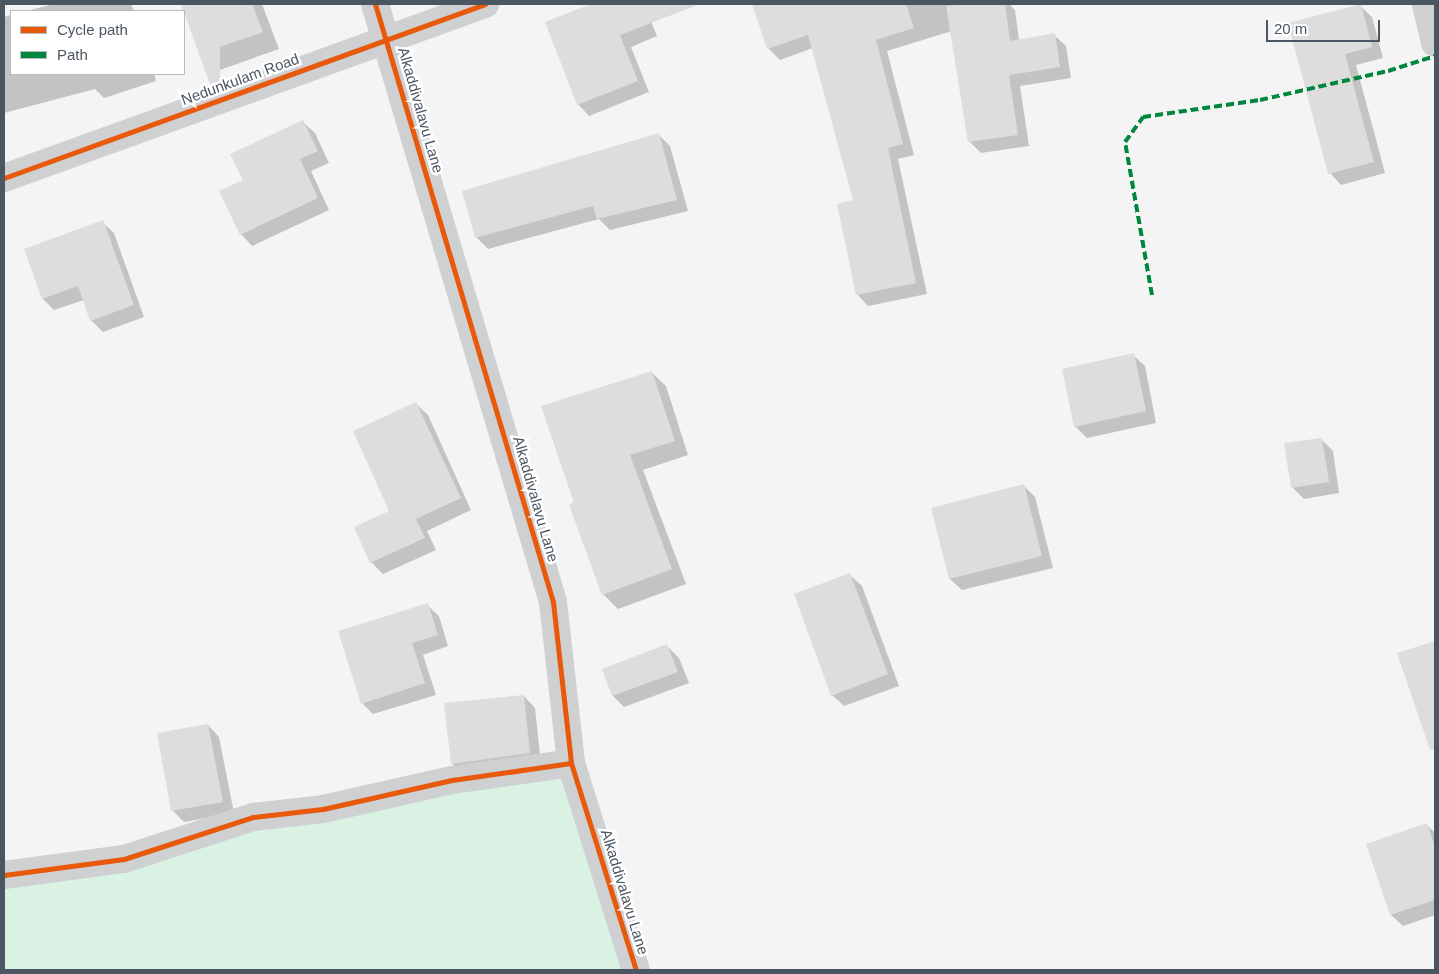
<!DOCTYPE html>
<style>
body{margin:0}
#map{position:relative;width:1439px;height:974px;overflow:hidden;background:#f4f4f4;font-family:Arial,sans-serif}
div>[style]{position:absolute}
.green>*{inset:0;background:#d9f2e3}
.shadow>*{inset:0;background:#0003}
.building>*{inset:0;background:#ddddde}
.minor>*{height:28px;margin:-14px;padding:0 14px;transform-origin:14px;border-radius:14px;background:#ced0d2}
.quiet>*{height:4px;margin-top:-2px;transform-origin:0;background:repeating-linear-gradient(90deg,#00873e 0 8px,transparent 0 12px)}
.cycleway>*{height:5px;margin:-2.5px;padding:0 2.5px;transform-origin:2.5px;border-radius:2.5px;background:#e8590c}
span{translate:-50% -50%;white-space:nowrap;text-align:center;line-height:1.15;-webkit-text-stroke:5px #fff;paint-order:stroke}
.street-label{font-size:15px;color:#4a5661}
.frame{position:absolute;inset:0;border:5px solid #4a5661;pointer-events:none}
.legend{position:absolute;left:10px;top:10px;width:175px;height:65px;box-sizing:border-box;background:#fff;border:1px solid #b7bbc0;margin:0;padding:6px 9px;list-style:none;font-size:15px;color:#4a5661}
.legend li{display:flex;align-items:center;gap:10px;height:25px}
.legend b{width:25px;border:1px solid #b7bbc0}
.scale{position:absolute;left:1266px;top:20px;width:114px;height:22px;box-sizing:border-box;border:2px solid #4a5661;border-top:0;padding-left:6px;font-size:15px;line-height:18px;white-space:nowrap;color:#4a5661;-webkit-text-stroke:4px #fff;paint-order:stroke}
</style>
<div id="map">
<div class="green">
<i style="clip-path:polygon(571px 763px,636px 970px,4px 970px,4px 875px)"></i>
</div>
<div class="shadow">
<i style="clip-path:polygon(54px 4px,131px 4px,134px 11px,26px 11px)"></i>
<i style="clip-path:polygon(182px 4px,262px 4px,279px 49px,217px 71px,200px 54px)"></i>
<i style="clip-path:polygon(594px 4px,644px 4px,657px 36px,631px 47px,649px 92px,589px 116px,578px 104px,547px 22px)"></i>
<i style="clip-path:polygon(753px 4px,1009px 4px,1015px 10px,1019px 40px,1054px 35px,1066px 46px,1071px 78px,1020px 86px,1029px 146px,981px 153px,969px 141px,952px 31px,887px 51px,914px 155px,898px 159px,927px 294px,868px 306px,857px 294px,854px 201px,813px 48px,780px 60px,768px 48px)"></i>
<i style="clip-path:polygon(1360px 6px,1372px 17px,1383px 58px,1356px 65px,1385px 173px,1341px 185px,1330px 173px,1289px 24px)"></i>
<i style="clip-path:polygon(11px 15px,11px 74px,154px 74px,156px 81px,104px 98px,95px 89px,4px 113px,4px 17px)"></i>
<i style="clip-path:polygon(303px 122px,315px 133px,329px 163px,311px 171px,329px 210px,252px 246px,241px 234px,244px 180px)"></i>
<i style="clip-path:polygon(659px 135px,670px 146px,688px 211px,610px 230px,599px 219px,488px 249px,476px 237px)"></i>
<i style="clip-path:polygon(102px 222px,114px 233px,144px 317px,103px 332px,91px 320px,84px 300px,54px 310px,43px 299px,25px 250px)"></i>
<i style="clip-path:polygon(1133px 355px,1145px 366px,1156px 423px,1087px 438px,1075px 426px)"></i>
<i style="clip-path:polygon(651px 372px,666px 386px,688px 455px,643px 470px,686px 584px,618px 609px,604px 595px,571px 506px)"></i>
<i style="clip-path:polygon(416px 404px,428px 415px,471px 510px,427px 531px,436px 550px,383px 574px,371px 562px,355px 528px,391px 511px)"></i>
<i style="clip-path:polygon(1321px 439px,1333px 451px,1339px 493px,1304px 499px,1292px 487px)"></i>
<i style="clip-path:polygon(1024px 486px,1035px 497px,1053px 568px,962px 590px,950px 579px)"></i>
<i style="clip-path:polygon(850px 575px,862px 586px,899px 686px,844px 706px,832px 695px)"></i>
<i style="clip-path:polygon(427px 605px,439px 616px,448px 646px,423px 655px,436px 695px,373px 714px,362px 703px)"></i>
<i style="clip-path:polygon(1435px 642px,1435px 735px,1434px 735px,1399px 654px)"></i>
<i style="clip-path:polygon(667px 646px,679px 658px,689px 683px,624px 707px,613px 696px,603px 670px)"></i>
<i style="clip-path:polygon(524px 696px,535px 708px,541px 764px,463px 775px,452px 764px)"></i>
<i style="clip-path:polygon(208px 725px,219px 737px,234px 813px,184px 822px,172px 810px)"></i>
<i style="clip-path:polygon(1427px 825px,1435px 833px,1435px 915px,1403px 926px,1391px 915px)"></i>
</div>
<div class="building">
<i style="clip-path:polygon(181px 4px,252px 4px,263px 32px,220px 47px,220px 83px,211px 87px)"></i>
<i style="clip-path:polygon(591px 4px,694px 4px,695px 6px,620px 35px,638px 81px,577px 105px,545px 22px)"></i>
<i style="clip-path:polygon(752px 4px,906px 4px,914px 28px,876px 40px,903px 144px,888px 148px,916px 283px,856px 295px,837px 204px,853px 200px,808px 35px,767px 49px)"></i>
<i style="clip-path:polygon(962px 4px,1005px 4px,1010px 41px,1055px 33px,1060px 67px,1009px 75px,1018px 135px,968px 142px,946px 6px)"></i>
<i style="clip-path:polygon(1361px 4px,1372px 47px,1345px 54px,1374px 162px,1328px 174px,1288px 23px)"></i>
<i style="clip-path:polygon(303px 120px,318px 151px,300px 159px,318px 198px,240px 235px,219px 191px,243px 180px,230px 154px)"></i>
<i style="clip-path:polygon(659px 133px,677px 200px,597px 219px,593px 206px,475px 238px,462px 191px)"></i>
<i style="clip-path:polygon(103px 220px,134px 305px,90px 321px,78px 286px,42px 299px,24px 249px)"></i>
<i style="clip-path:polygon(1134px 353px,1146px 411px,1074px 427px,1062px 369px)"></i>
<i style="clip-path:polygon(652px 371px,675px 441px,630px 455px,672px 569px,602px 595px,569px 505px,574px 503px,541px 406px)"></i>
<i style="clip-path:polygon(416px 402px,461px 498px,416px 519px,425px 538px,370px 563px,354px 527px,389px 511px,353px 431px)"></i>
<i style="clip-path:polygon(1322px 438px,1329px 482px,1291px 488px,1284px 443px)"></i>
<i style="clip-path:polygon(1024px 484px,1042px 556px,949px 579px,931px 508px)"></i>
<i style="clip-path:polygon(850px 573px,888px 674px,831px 696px,794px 594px)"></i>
<i style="clip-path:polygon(428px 603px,438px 635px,412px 643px,425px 683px,361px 704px,338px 631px)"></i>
<i style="clip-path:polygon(1435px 641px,1435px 749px,1430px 750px,1397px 653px)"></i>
<i style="clip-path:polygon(667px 644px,678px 672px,612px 696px,602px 669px)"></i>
<i style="clip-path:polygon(524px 695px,530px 753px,451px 764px,444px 703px)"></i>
<i style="clip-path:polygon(208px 724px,223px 802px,171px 811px,157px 733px)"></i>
<i style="clip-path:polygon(1427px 823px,1435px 847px,1435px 900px,1390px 915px,1366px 844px)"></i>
</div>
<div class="minor">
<i style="left:375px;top:4px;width:624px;rotate:73.42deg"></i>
<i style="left:553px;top:602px;width:162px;rotate:83.6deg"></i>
<i style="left:571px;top:763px;width:217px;rotate:72.6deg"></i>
<i style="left:1426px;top:4px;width:40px;rotate:77deg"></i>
<i style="left:4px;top:178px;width:512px;rotate:-19.89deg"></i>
<i style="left:4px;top:875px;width:121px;rotate:-7.6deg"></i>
<i style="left:124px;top:859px;width:136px;rotate:-18deg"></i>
<i style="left:253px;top:817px;width:70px;rotate:-6.5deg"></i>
<i style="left:323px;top:809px;width:132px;rotate:-12.7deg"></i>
<i style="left:452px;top:780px;width:120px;rotate:-8.1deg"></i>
</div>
<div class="quiet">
<i style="left:1152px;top:295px;width:155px;rotate:-100deg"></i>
<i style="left:1125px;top:142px;width:31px;rotate:-54deg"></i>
<i style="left:1143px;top:117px;width:118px;rotate:-8.3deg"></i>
<i style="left:1260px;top:100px;width:131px;rotate:-12.8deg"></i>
<i style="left:1388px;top:71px;width:49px;rotate:-17.7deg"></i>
</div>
<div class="cycleway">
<i style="left:375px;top:4px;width:624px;rotate:73.42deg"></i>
<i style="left:553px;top:602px;width:162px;rotate:83.6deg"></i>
<i style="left:571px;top:763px;width:217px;rotate:72.6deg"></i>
<i style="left:4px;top:178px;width:512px;rotate:-19.89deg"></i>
<i style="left:4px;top:875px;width:121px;rotate:-7.6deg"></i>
<i style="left:124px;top:859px;width:136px;rotate:-18deg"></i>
<i style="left:253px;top:817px;width:70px;rotate:-6.5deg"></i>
<i style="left:323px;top:809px;width:132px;rotate:-12.7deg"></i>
<i style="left:452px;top:780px;width:120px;rotate:-8.1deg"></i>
</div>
<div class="street-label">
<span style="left:240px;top:79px;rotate:-20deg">Nedunkulam Road</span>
<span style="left:421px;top:110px;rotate:74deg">Alkaddivalavu Lane</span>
<span style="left:536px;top:499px;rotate:74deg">Alkaddivalavu Lane</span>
<span style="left:625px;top:892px;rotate:73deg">Alkaddivalavu Lane</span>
</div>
<div class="frame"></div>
<ul class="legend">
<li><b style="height:6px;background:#e8590c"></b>Cycle path</li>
<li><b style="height:6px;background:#00873e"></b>Path</li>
</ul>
<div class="scale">20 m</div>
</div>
